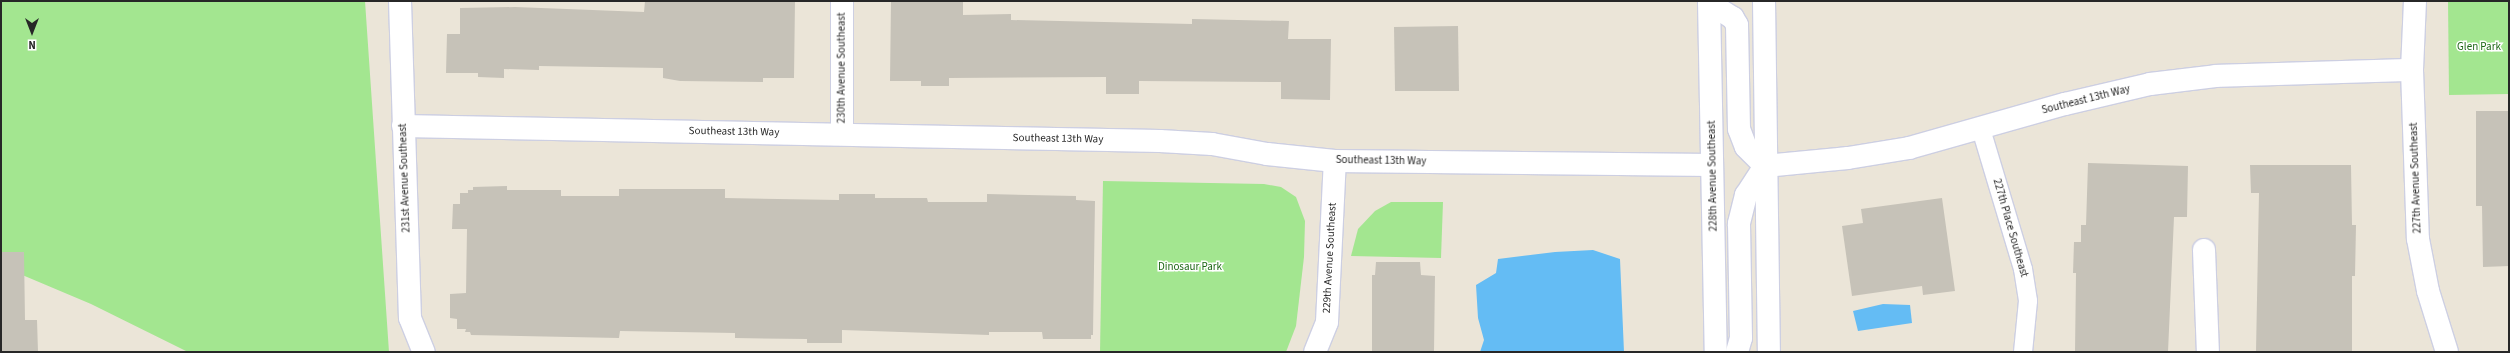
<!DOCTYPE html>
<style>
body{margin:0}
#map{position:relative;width:2510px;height:353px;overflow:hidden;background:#ebe5d8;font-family:"Source Sans 3",sans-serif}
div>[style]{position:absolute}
.green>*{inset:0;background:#a3e690}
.water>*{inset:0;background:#64bcf4}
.building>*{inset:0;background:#c6c2b8}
.roads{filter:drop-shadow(1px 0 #cdcfe2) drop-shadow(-1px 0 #cdcfe2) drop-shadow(0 1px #cdcfe2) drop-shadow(0 -1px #cdcfe2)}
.lane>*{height:18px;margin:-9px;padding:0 9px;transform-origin:9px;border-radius:9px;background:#fff}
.street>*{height:22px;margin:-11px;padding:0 11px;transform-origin:11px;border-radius:11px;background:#fff}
.secondary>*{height:22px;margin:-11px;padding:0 11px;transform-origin:11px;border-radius:11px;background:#fff}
span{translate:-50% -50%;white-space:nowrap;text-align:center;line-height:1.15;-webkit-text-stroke:3px #fff;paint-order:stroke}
.park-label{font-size:11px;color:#1c6715}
.street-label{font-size:11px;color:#272727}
.frame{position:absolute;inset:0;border:2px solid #272727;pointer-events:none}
.north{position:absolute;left:12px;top:12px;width:40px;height:40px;-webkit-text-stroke:3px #fff;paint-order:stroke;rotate:180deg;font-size:11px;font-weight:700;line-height:16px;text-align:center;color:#272727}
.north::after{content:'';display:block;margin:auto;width:14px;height:18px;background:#272727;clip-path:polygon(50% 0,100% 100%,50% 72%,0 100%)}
</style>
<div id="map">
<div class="green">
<i style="clip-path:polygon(1px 1px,365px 1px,389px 352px,188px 352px,91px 304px,1px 266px)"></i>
<i style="clip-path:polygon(2448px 1px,2509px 1px,2509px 94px,2449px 95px)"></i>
<i style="clip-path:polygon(1103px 181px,1264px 184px,1281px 187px,1296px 197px,1305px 221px,1304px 257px,1296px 326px,1286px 352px,1100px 352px)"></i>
<i style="clip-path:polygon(1391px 202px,1443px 202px,1441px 258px,1351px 256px,1358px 229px,1375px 211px)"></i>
</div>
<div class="water">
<i style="clip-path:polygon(1593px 250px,1620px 259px,1624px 352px,1480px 352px,1484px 340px,1478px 318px,1476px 285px,1496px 273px,1498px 259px,1555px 252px)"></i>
<i style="clip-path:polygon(1883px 304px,1910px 305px,1912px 323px,1858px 331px,1853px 311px)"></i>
</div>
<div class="building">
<i style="clip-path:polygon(645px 1px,795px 1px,794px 78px,763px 78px,763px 82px,680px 81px,663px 78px,663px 68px,539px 66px,539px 70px,504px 69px,504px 78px,478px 77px,478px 73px,446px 73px,447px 34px,460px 34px,460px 8px,515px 7px,644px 12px)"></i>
<i style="clip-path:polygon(891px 1px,963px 1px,963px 15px,1011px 14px,1011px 20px,1192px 24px,1192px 19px,1289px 21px,1288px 39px,1331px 39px,1330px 100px,1281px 99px,1281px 82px,1139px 81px,1139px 94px,1106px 94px,1106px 77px,949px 78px,949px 86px,921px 86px,921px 81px,890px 81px)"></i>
<i style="clip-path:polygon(1458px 26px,1459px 91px,1395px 91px,1394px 27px)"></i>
<i style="clip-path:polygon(2476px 111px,2509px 111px,2509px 266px,2483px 267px,2482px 206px,2476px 206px)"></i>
<i style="clip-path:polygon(2088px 163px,2188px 166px,2187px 217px,2174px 217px,2168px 352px,2075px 352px,2076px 273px,2073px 273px,2074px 242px,2081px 242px,2081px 225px,2086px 225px)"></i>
<i style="clip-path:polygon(2250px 165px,2351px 165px,2352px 225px,2356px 225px,2355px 276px,2352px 276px,2352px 352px,2256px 352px,2259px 193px,2251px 193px)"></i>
<i style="clip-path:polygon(507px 186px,507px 190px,561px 190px,561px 196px,619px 196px,619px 189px,725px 189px,725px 198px,839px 200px,839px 194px,875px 194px,875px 198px,927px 198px,928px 202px,987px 202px,987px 194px,1076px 196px,1076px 200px,1095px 201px,1093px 335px,1091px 335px,1091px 339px,1043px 339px,1042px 332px,989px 332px,989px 335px,842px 330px,842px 343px,807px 343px,807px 339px,735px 338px,735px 333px,620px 331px,619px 338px,471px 335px,470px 332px,465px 332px,466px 329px,457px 329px,457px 319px,450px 318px,450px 294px,466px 293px,467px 229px,452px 229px,453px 204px,460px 204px,460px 193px,468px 193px,468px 190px,473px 190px,473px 187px)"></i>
<i style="clip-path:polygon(1942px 198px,1955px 291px,1923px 295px,1922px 286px,1852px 296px,1842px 226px,1863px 223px,1861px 209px)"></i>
<i style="clip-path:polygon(1px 252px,24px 252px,25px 320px,37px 320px,38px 352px,1px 352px)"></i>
<i style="clip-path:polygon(1376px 262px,1420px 262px,1421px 275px,1435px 276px,1434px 352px,1372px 352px,1372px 275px,1375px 275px)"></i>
</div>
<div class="roads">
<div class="lane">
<i style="left:1981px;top:129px;width:146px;rotate:73.3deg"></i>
<i style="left:2023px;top:269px;width:32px;rotate:81deg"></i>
<i style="left:2028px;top:301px;width:51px;rotate:95.6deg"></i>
</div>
<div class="street">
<i style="left:400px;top:1px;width:317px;rotate:88.2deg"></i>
<i style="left:410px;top:318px;width:37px;rotate:68deg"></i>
<i style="left:842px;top:1px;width:133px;rotate:90deg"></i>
<i style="left:2415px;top:1px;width:69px;rotate:92.5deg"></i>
<i style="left:2412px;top:70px;width:169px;rotate:88deg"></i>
<i style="left:2418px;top:239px;width:53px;rotate:79.1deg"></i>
<i style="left:2428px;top:291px;width:64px;rotate:72.7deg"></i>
<i style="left:403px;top:126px;width:757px;rotate:1.14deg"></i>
<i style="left:1160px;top:141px;width:52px;rotate:3.3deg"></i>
<i style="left:1212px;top:144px;width:56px;rotate:10.3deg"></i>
<i style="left:1267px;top:154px;width:68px;rotate:5.9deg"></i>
<i style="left:1335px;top:161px;width:377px;rotate:0.6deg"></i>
<i style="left:1765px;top:166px;width:83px;rotate:-5.5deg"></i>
<i style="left:1848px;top:158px;width:62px;rotate:-9.3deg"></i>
<i style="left:1909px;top:148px;width:162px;rotate:-15.8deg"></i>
<i style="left:2065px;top:104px;width:87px;rotate:-13.2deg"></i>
<i style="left:2150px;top:84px;width:66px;rotate:-6.9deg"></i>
<i style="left:2216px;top:76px;width:196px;rotate:-1.8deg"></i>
<i style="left:2204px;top:250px;width:102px;rotate:87.8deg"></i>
<i style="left:1315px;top:352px;width:32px;rotate:-68deg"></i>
<i style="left:1327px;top:322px;width:161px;rotate:-87.2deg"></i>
</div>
<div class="secondary">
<i style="left:1709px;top:1px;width:351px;rotate:88.9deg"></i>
<i style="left:1764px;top:1px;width:351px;rotate:89.2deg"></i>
<i style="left:1709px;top:3px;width:28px;rotate:32deg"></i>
<i style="left:1733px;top:18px;width:8px;rotate:60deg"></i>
<i style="left:1737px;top:25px;width:104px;rotate:88.9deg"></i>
<i style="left:1739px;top:129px;width:19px;rotate:69deg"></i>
<i style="left:1746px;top:147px;width:27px;rotate:45deg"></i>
<i style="left:1765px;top:166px;width:35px;rotate:123deg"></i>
<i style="left:1746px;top:195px;width:30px;rotate:104deg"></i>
<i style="left:1739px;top:224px;width:114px;rotate:89deg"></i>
<i style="left:1741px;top:338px;width:15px;rotate:106deg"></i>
</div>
</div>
<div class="park-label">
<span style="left:2479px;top:47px">Glen Park</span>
<span style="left:1190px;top:267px">Dinosaur Park</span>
</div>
<div class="street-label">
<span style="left:842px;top:68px;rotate:-90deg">230th Avenue Southeast</span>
<span style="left:2086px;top:100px;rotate:-14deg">Southeast 13th Way</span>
<span style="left:734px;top:132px;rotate:1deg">Southeast 13th Way</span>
<span style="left:1058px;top:139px;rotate:1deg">Southeast 13th Way</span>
<span style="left:1381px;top:161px;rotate:1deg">Southeast 13th Way</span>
<span style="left:1713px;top:176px;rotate:-91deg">228th Avenue Southeast</span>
<span style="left:405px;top:178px;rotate:-92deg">231st Avenue Southeast</span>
<span style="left:2416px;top:178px;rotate:-92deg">227th Avenue Southeast</span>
<span style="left:2010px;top:228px;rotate:74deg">227th Place Southeast</span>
<span style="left:1330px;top:258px;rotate:-87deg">229th Avenue Southeast</span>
</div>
<div class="frame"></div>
<div class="north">N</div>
</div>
